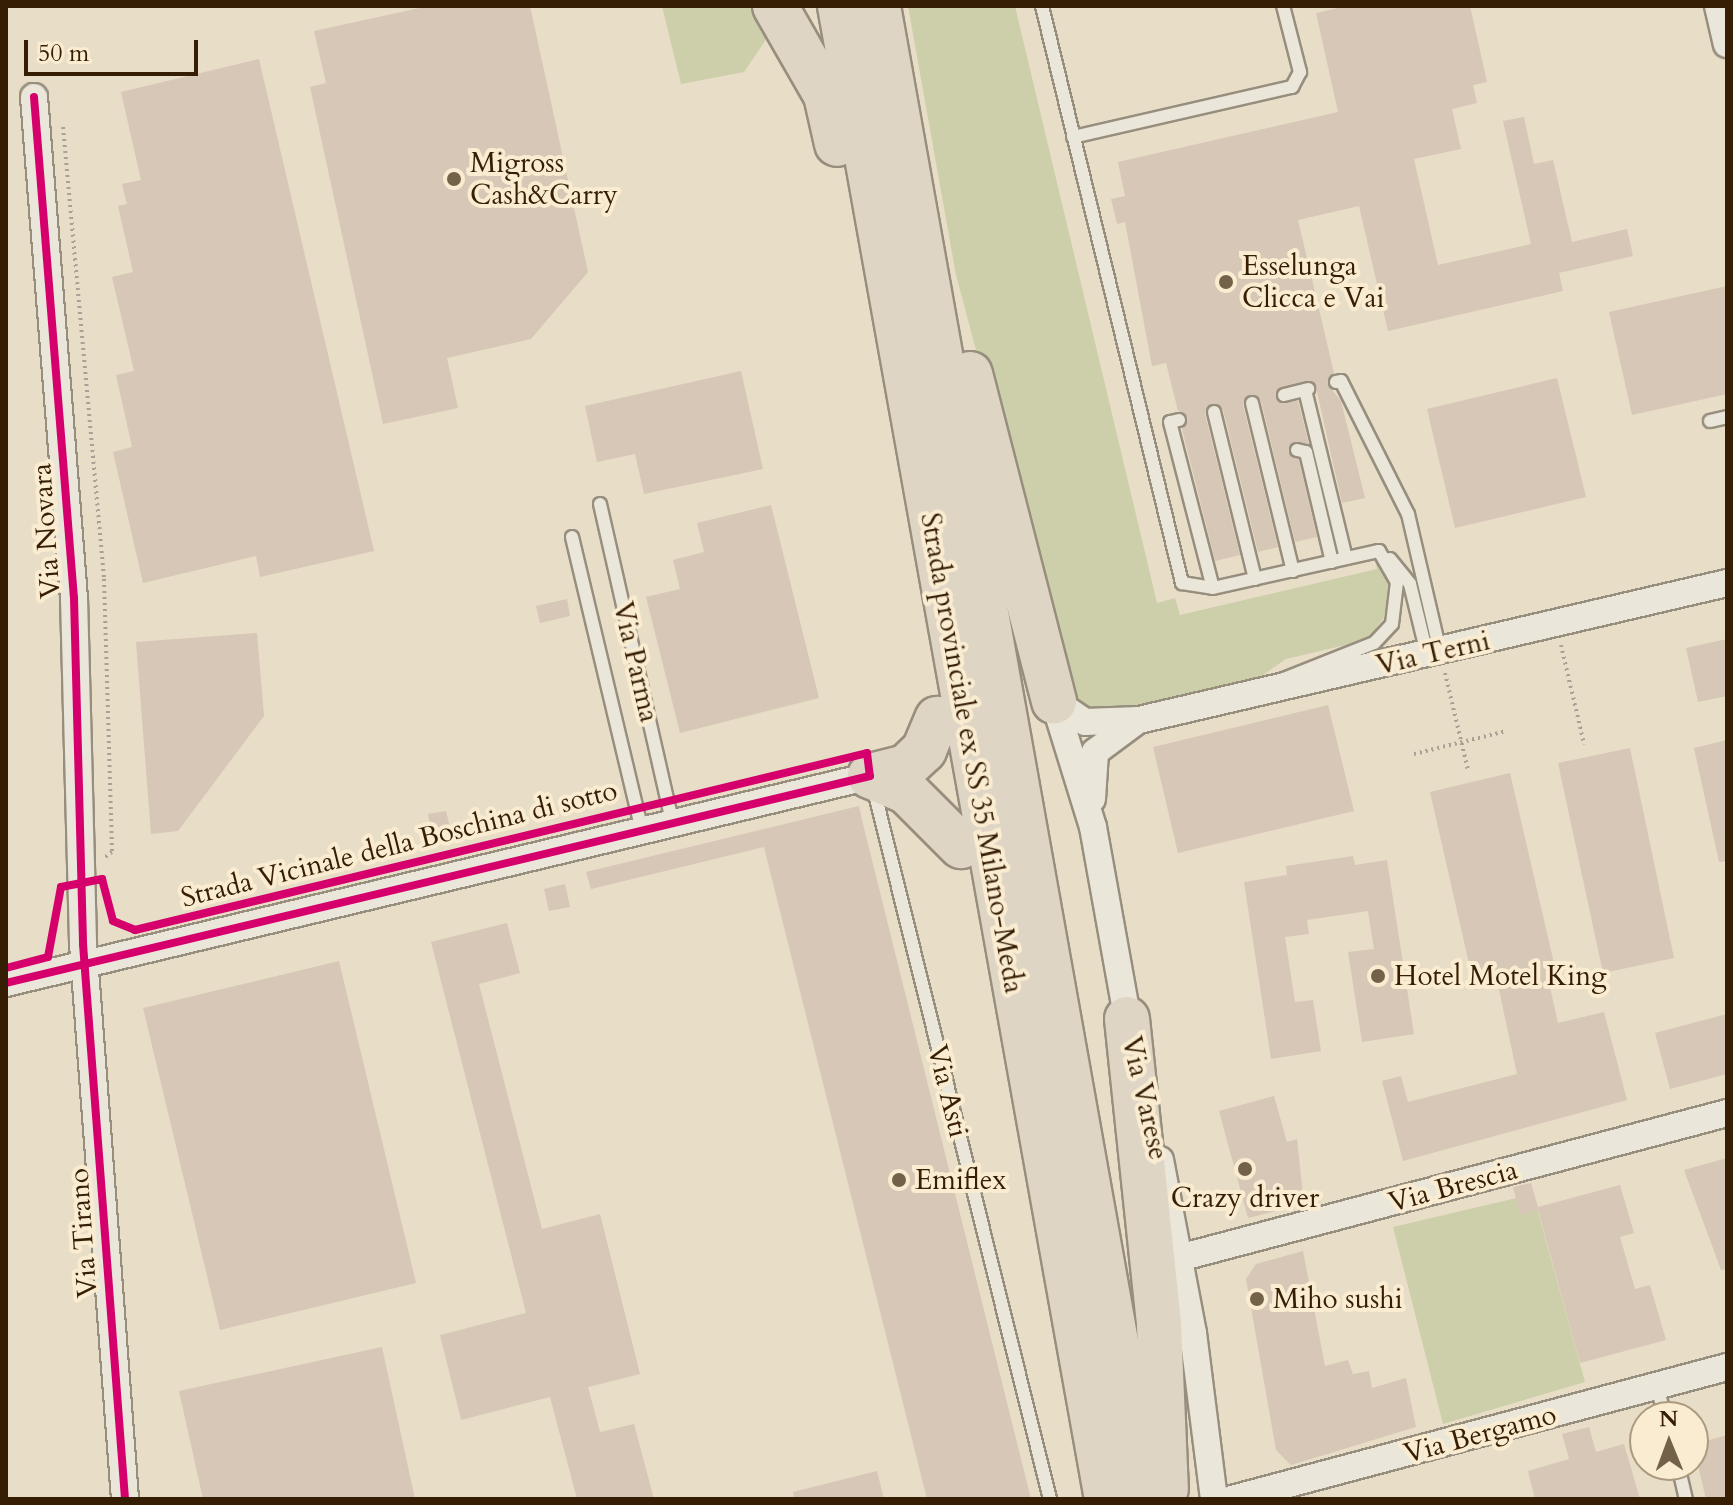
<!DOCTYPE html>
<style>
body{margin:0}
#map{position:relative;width:1733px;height:1505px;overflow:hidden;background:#e8ddc6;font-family:Cardo,serif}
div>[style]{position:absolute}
.green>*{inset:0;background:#cdcfaa}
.building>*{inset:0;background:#d7c7b6}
.path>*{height:4px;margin-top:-2px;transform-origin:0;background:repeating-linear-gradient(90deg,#a8a296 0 2px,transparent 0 6px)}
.roads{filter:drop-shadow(2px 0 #978e7e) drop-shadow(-2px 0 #978e7e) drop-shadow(0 2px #978e7e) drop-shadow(0 -2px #978e7e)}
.lane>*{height:12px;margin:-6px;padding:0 6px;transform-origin:6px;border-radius:6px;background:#ebe6da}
.street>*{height:26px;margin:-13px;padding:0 13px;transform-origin:13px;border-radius:13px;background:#ebe6da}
.highway>*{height:44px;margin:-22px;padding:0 22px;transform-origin:22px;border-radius:22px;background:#dfd5c5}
.cycleway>*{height:8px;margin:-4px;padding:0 4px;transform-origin:4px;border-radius:4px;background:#d6006c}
.dots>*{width:22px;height:22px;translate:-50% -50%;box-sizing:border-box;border:4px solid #f9ecd1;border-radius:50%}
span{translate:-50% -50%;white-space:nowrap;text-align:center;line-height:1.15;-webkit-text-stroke:8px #f9ecd1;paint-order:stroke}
.poi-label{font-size:28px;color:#361e05}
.left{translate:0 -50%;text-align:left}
.street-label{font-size:28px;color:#361e05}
.frame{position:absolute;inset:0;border:8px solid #361e05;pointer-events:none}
.north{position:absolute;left:1629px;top:1401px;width:80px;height:80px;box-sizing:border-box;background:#f9ecd1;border:2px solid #ab9a7f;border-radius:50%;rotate:359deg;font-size:22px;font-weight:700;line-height:32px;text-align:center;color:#361e05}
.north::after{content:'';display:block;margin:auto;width:28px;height:36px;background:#746149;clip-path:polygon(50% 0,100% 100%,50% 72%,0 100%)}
.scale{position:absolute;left:24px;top:40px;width:174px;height:36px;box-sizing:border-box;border:4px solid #361e05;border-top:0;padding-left:10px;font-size:24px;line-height:28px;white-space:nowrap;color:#361e05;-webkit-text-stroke:6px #f9ecd1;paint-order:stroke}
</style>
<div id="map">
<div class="green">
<i style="clip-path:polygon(662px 6px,751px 6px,769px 35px,744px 72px,681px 84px)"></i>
<i style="clip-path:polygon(908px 6px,1015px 6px,1157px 603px,1175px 598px,1180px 615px,1377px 569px,1372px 548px,1391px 583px,1392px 607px,1367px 640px,1286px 659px,1250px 684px,1099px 712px,1070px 703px,956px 275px)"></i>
<i style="clip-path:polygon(1533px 1194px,1585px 1382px,1443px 1424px,1393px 1227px)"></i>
</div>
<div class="building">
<i style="clip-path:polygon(429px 6px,530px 6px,588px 272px,531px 339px,447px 358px,458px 408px,383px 424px,310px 87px,326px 83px,314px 31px)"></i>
<i style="clip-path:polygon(1347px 6px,1470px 6px,1487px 82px,1473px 85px,1477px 103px,1452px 109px,1461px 149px,1414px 159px,1438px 265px,1531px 244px,1503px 121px,1524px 117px,1534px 164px,1553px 160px,1572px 242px,1627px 229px,1633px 256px,1559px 273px,1563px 291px,1388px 331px,1359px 206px,1298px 220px,1334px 373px,1327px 384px,1341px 401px,1365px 498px,1342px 503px,1315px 383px,1278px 388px,1278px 402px,1298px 401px,1309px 444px,1294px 442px,1288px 452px,1299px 460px,1317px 537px,1295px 542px,1261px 401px,1249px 395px,1243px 405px,1278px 547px,1258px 552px,1223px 410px,1211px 404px,1205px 414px,1240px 555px,1215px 561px,1182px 429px,1188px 417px,1178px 411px,1166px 363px,1152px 366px,1125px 222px,1117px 224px,1111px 199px,1125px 196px,1118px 162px,1338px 112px,1316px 13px)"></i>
<i style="clip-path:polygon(259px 59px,374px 551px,260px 577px,256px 556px,143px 583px,113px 452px,132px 447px,116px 375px,134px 371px,112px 277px,133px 272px,118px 206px,127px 204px,122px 184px,141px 180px,121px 92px)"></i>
<i style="clip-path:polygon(1727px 286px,1727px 394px,1632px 415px,1609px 312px)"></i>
<i style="clip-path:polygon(741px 371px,763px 469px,644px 494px,635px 454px,597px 462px,585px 406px)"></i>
<i style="clip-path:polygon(1557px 378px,1586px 497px,1455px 528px,1427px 409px)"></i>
<i style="clip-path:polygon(771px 505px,819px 698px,680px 733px,646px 597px,680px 589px,673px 560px,704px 552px,697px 523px)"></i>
<i style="clip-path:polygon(567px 599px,570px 616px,540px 623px,536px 606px)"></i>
<i style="clip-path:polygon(257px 633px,264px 716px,178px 831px,151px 834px,136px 642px)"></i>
<i style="clip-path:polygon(1727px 639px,1727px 696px,1698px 702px,1686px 648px)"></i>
<i style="clip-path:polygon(1328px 705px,1354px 811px,1178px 853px,1153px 747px)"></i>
<i style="clip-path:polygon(1727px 740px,1727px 861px,1719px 862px,1694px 748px)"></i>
<i style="clip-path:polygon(1630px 748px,1674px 958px,1603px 973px,1558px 763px)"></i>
<i style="clip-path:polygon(1510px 773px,1556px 972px,1547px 974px,1558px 1023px,1604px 1012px,1627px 1100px,1403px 1161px,1382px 1081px,1401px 1076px,1408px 1102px,1517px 1074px,1498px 985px,1475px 990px,1430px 792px)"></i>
<i style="clip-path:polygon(859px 806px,862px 820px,1031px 1499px,927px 1499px,764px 847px,591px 889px,586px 872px)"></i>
<i style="clip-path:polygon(446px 811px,451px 832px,432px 836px,428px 814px)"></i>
<i style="clip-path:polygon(1353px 856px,1355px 865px,1387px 860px,1414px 1034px,1362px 1042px,1348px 952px,1374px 949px,1368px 911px,1307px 920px,1309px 934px,1285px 937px,1295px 1002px,1313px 1000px,1321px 1051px,1271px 1059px,1244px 882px,1287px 875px,1286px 866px)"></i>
<i style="clip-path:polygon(565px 884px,570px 907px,549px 911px,544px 889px)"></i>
<i style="clip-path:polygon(507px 923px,520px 973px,479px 984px,542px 1229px,600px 1214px,640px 1374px,588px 1387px,600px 1432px,634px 1424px,654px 1499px,577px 1499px,550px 1397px,461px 1420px,440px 1335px,526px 1313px,431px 942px)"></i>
<i style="clip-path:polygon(339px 961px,416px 1283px,220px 1330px,143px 1008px)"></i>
<i style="clip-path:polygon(1727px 1014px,1727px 1074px,1670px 1089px,1655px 1033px)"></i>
<i style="clip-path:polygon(1274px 1096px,1287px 1142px,1297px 1139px,1304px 1204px,1248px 1218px,1219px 1111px)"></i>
<i style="clip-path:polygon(1727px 1158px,1727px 1269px,1721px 1270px,1684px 1170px)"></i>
<i style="clip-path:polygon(1531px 1183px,1538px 1207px,1620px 1185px,1634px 1233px,1620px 1237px,1635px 1289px,1650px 1285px,1666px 1340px,1580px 1363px,1538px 1210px,1520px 1215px,1513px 1187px)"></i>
<i style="clip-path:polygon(1303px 1251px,1325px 1366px,1348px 1360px,1353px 1374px,1369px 1371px,1372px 1388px,1406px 1378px,1416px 1427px,1291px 1465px,1276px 1450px,1246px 1279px,1256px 1264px)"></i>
<i style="clip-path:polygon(382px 1347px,415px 1499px,203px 1499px,179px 1391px)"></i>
<i style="clip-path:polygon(1589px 1427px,1596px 1452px,1624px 1444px,1640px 1499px,1535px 1499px,1528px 1471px,1569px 1459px,1562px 1434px)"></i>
<i style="clip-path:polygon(1727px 1435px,1727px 1499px,1706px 1499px,1693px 1445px)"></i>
<i style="clip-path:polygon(877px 1471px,884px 1499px,794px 1499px,793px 1492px)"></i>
</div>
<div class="path">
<i style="left:63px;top:127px;width:454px;rotate:84.8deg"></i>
<i style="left:104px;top:579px;width:273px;rotate:88.3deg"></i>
<i style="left:112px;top:852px;width:9px;rotate:144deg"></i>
<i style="left:1561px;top:645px;width:102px;rotate:76.9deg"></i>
<i style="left:1445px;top:673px;width:100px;rotate:76.7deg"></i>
<i style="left:1414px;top:754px;width:95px;rotate:-14deg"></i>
</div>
<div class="roads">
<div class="lane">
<i style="left:1042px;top:6px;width:594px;rotate:76.36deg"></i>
<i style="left:1182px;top:583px;width:31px;rotate:9deg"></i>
<i style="left:1213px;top:588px;width:170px;rotate:-12.6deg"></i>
<i style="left:1379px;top:551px;width:36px;rotate:60deg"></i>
<i style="left:1397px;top:582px;width:42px;rotate:96.8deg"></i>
<i style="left:1392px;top:624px;width:26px;rotate:133deg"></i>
<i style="left:1374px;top:643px;width:105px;rotate:158.3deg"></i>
<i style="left:1073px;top:137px;width:225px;rotate:-12.9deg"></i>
<i style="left:1292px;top:87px;width:17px;rotate:-62deg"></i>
<i style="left:1300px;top:72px;width:68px;rotate:-104.4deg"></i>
<i style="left:1336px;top:382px;width:5px;rotate:-11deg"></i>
<i style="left:1341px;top:381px;width:149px;rotate:63.3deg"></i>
<i style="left:1408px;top:514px;width:141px;rotate:76.9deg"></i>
<i style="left:1305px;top:390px;width:173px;rotate:76.3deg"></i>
<i style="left:1284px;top:395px;width:25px;rotate:-14deg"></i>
<i style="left:1252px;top:403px;width:173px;rotate:76.3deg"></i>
<i style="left:1214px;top:412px;width:172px;rotate:76.2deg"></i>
<i style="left:1179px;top:420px;width:9px;rotate:167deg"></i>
<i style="left:1170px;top:422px;width:171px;rotate:75.5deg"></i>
<i style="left:1710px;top:421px;width:17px;rotate:-13deg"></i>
<i style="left:1297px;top:450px;width:9px;rotate:13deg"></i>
<i style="left:1306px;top:452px;width:113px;rotate:76.7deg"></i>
<i style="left:600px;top:504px;width:324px;rotate:77.2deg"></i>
<i style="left:572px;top:537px;width:297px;rotate:76.6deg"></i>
<i style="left:1390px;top:559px;width:32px;rotate:51deg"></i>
<i style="left:1410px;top:584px;width:72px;rotate:76.3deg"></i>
<i style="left:873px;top:786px;width:735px;rotate:76.06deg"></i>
<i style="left:1656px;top:1386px;width:33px;rotate:72deg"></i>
<i style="left:1678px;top:1465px;width:35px;rotate:77deg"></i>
</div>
<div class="street">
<i style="left:1718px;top:6px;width:39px;rotate:77deg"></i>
<i style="left:34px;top:97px;width:503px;rotate:85.44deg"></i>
<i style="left:74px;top:598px;width:346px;rotate:88.5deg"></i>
<i style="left:83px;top:944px;width:557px;rotate:85.67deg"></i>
<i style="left:1054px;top:701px;width:132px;rotate:72.8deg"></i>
<i style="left:1093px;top:827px;width:208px;rotate:79.8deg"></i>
<i style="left:1054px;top:701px;width:37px;rotate:34deg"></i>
<i style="left:1085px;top:722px;width:54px;rotate:-2.1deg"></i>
<i style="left:1139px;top:720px;width:604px;rotate:-13.12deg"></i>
<i style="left:1092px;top:799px;width:47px;rotate:-86.3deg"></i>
<i style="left:1095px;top:752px;width:49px;rotate:-36.6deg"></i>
<i style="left:6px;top:983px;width:888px;rotate:-13.47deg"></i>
<i style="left:1160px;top:1160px;width:176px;rotate:79.2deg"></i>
<i style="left:1193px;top:1333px;width:167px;rotate:82.8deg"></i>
<i style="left:1179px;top:1258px;width:567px;rotate:-14.82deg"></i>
<i style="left:1232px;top:1499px;width:512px;rotate:-14.93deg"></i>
</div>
<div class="highway">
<i style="left:775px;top:6px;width:103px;rotate:60.2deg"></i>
<i style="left:826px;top:95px;width:50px;rotate:77.3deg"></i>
<i style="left:840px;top:6px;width:1517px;rotate:79.86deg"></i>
<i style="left:878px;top:6px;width:1517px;rotate:79.9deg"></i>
<i style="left:970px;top:374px;width:338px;rotate:75.6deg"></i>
<i style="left:870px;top:776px;width:39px;rotate:23deg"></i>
<i style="left:906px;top:791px;width:78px;rotate:45deg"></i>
<i style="left:870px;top:776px;width:37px;rotate:-14deg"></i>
<i style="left:906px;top:767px;width:25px;rotate:-43deg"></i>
<i style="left:924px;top:750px;width:34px;rotate:-67deg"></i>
<i style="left:1127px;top:1019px;width:308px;rotate:84deg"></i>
<i style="left:1159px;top:1325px;width:164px;rotate:87.6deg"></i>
</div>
</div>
<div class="cycleway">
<i style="left:34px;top:97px;width:503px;rotate:85.44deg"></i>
<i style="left:74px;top:598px;width:346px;rotate:88.5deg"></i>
<i style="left:83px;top:944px;width:557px;rotate:85.67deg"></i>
<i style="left:6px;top:968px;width:43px;rotate:-14.7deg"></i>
<i style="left:48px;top:957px;width:71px;rotate:-79.5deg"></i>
<i style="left:61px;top:887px;width:42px;rotate:-11deg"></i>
<i style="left:102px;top:879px;width:43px;rotate:75.3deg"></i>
<i style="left:113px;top:921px;width:24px;rotate:22deg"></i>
<i style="left:135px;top:930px;width:753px;rotate:-13.59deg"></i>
<i style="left:867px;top:753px;width:23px;rotate:83deg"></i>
<i style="left:870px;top:776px;width:888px;rotate:166.53deg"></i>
</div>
<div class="dots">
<i style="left:454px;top:179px;background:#746149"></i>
<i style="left:1226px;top:282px;background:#746149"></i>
<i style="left:1378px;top:976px;background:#746149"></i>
<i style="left:1245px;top:1169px;background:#746149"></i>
<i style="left:899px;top:1180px;background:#746149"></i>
<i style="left:1257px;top:1299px;background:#746149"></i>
</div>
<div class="poi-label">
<span class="left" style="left:470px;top:179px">Migross<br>Cash&amp;Carry</span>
<span class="left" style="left:1242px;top:282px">Esselunga<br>Clicca e Vai</span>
<span class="left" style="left:1394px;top:976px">Hotel Motel King</span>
<span class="left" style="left:915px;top:1180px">Emiflex</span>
<span style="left:1245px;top:1198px">Crazy driver</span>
<span class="left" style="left:1273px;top:1299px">Miho sushi</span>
</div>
<div class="street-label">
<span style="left:46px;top:531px;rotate:-94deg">Via Novara</span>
<span style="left:1433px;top:653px;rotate:-13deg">Via Terni</span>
<span style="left:636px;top:662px;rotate:77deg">Via Parma</span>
<span style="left:972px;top:753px;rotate:80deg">Strada provinciale ex SS 35 Milano-Meda</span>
<span style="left:399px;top:844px;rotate:-14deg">Strada Vicinale della Boschina di sotto</span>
<span style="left:948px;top:1091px;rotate:76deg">Via Asti</span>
<span style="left:1145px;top:1098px;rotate:77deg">Via Varese</span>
<span style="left:1453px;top:1186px;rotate:-15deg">Via Brescia</span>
<span style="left:83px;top:1233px;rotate:-94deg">Via Tirano</span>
<span style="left:1480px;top:1434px;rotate:-15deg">Via Bergamo</span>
</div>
<div class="frame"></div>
<div class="north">N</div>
<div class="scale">50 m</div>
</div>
